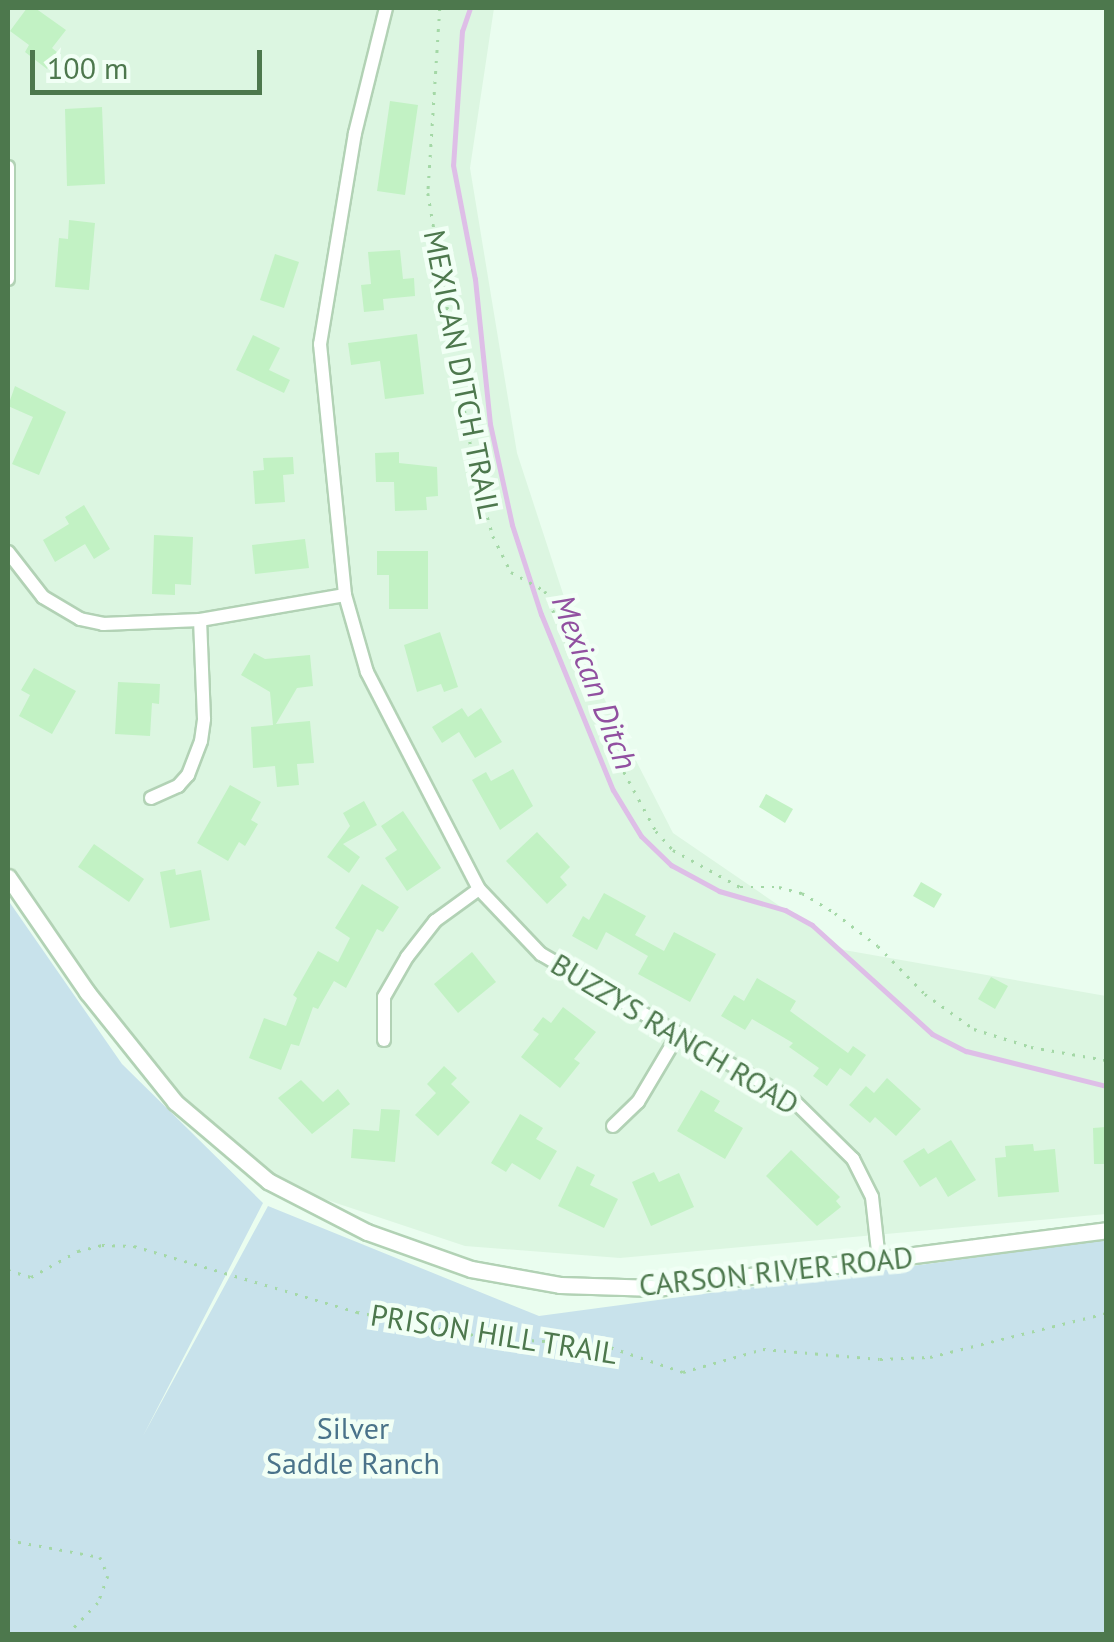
<!DOCTYPE html>
<style>
body{margin:0}
#map{position:relative;width:1114px;height:1642px;overflow:hidden;background:#eafdef;font-family:"PT Sans",sans-serif}
div>[style]{position:absolute}
.residential>*{inset:0;background:#dcf6e1}
.green>*{inset:0;background:#c8e2eb}
.stream>*{height:5px;margin:-2.5px;padding:0 2.5px;transform-origin:2.5px;border-radius:2.5px;background:#debee7}
.building>*{inset:0;background:#c2f2c4}
.path>*{height:2.5px;margin-top:-1.25px;transform-origin:0;background:repeating-linear-gradient(90deg,#a4d8a6 0 2.5px,transparent 0 10.5px)}
.roads{filter:drop-shadow(2px 0 #b2d2b5) drop-shadow(-2px 0 #b2d2b5) drop-shadow(0 2px #b2d2b5) drop-shadow(0 -2px #b2d2b5)}
.minor>*{height:12px;margin:-6px;padding:0 6px;transform-origin:6px;border-radius:6px;background:#fff}
.tertiary>*{height:15px;margin:-7.5px;padding:0 7.5px;transform-origin:7.5px;border-radius:7.5px;background:#fff}
span{translate:-50% -50%;white-space:nowrap;text-align:center;line-height:1.15;-webkit-text-stroke:9px #f1fff5;paint-order:stroke}
.street-label{font-size:30px;color:#4d784d}
.park-label{font-size:30px;color:#4a738a}
.water-label{font-size:32px;color:#9150a0;font-style:italic}
.frame{position:absolute;inset:0;border:10px solid #4d784d;pointer-events:none}
.scale{position:absolute;left:30px;top:50px;width:232px;height:45px;box-sizing:border-box;border:5px solid #4d784d;border-top:0;padding-left:12px;font-size:30px;line-height:35px;white-space:nowrap;color:#4d784d;-webkit-text-stroke:8px #f1fff5;paint-order:stroke}
</style>
<div id="map">
<div class="residential">
<i style="clip-path:polygon(8px 8px,494px 8px,470px 168px,517px 453px,585px 661px,673px 833px,844px 950px,1106px 996px,1106px 1214px,620px 1258px,465px 1246px,282px 1185px,136px 1053px,8px 865px)"></i>
</div>
<div class="green">
<i style="clip-path:polygon(8px 900px,122px 1064px,263px 1203px,143px 1436px,268px 1206px,539px 1316px,1106px 1240px,1106px 1634px,8px 1634px)"></i>
</div>
<div class="stream">
<i style="left:470px;top:8px;width:24px;rotate:109deg"></i>
<i style="left:462px;top:31px;width:134px;rotate:93.8deg"></i>
<i style="left:453px;top:165px;width:116px;rotate:79.1deg"></i>
<i style="left:475px;top:279px;width:146px;rotate:84.1deg"></i>
<i style="left:490px;top:424px;width:103px;rotate:77.7deg"></i>
<i style="left:512px;top:525px;width:94px;rotate:72deg"></i>
<i style="left:541px;top:614px;width:190px;rotate:67.8deg"></i>
<i style="left:613px;top:790px;width:54px;rotate:58.7deg"></i>
<i style="left:641px;top:836px;width:42px;rotate:44deg"></i>
<i style="left:671px;top:865px;width:55px;rotate:28.4deg"></i>
<i style="left:719px;top:891px;width:69px;rotate:16.1deg"></i>
<i style="left:785px;top:910px;width:31px;rotate:29deg"></i>
<i style="left:812px;top:925px;width:162px;rotate:42.2deg"></i>
<i style="left:932px;top:1034px;width:38px;rotate:27deg"></i>
<i style="left:966px;top:1051px;width:144px;rotate:14deg"></i>
</div>
<div class="building">
<i style="clip-path:polygon(27px 8px,35px 8px,66px 30px,52px 48px,58px 53px,47px 69px,25px 52px,29px 45px,10px 31px)"></i>
<i style="clip-path:polygon(390px 101px,418px 105px,405px 195px,377px 191px)"></i>
<i style="clip-path:polygon(102px 107px,105px 184px,67px 186px,65px 109px)"></i>
<i style="clip-path:polygon(69px 220px,95px 223px,89px 290px,55px 287px,59px 238px,68px 239px)"></i>
<i style="clip-path:polygon(400px 250px,403px 279px,414px 278px,415px 296px,383px 299px,384px 310px,364px 312px,361px 285px,371px 284px,368px 252px)"></i>
<i style="clip-path:polygon(275px 254px,299px 262px,284px 308px,260px 300px)"></i>
<i style="clip-path:polygon(417px 334px,424px 394px,385px 399px,380px 361px,351px 365px,348px 343px)"></i>
<i style="clip-path:polygon(253px 335px,280px 348px,269px 370px,290px 380px,284px 393px,236px 370px)"></i>
<i style="clip-path:polygon(15px 386px,66px 412px,39px 475px,12px 464px,33px 417px,8px 406px)"></i>
<i style="clip-path:polygon(399px 452px,399px 463px,437px 467px,438px 496px,426px 497px,427px 510px,395px 511px,394px 482px,376px 482px,375px 453px)"></i>
<i style="clip-path:polygon(293px 457px,294px 474px,283px 475px,285px 502px,255px 504px,253px 471px,264px 470px,263px 458px)"></i>
<i style="clip-path:polygon(84px 505px,110px 549px,94px 559px,85px 544px,55px 562px,43px 540px,69px 524px,65px 517px)"></i>
<i style="clip-path:polygon(154px 535px,193px 537px,191px 585px,175px 584px,175px 595px,152px 594px)"></i>
<i style="clip-path:polygon(305px 539px,309px 568px,255px 574px,252px 545px)"></i>
<i style="clip-path:polygon(377px 551px,428px 551px,428px 609px,389px 609px,389px 575px,377px 575px)"></i>
<i style="clip-path:polygon(440px 632px,458px 687px,444px 692px,441px 684px,417px 692px,404px 645px)"></i>
<i style="clip-path:polygon(254px 653px,265px 659px,310px 655px,313px 686px,297px 688px,276px 724px,310px 721px,314px 763px,297px 764px,299px 785px,277px 787px,275px 766px,253px 768px,251px 727px,273px 725px,270px 692px,241px 675px)"></i>
<i style="clip-path:polygon(34px 668px,76px 691px,52px 734px,19px 716px,30px 695px,21px 690px)"></i>
<i style="clip-path:polygon(118px 682px,160px 684px,159px 704px,152px 703px,150px 736px,115px 734px)"></i>
<i style="clip-path:polygon(462px 708px,468px 717px,481px 708px,502px 742px,475px 758px,459px 732px,442px 743px,432px 727px)"></i>
<i style="clip-path:polygon(513px 769px,533px 806px,500px 830px,472px 780px,486px 772px,491px 781px)"></i>
<i style="clip-path:polygon(230px 785px,261px 802px,251px 820px,258px 824px,245px 846px,239px 842px,228px 861px,197px 843px)"></i>
<i style="clip-path:polygon(766px 794px,793px 809px,785px 823px,759px 807px)"></i>
<i style="clip-path:polygon(364px 801px,377px 825px,343px 844px,360px 857px,349px 873px,327px 857px,350px 826px,343px 813px)"></i>
<i style="clip-path:polygon(403px 811px,441px 868px,407px 891px,385px 858px,397px 850px,381px 826px)"></i>
<i style="clip-path:polygon(537px 832px,570px 867px,560px 877px,567px 885px,547px 904px,506px 861px)"></i>
<i style="clip-path:polygon(94px 844px,144px 879px,129px 902px,78px 867px)"></i>
<i style="clip-path:polygon(175px 869px,176px 875px,201px 870px,210px 920px,170px 928px,160px 872px)"></i>
<i style="clip-path:polygon(921px 882px,942px 894px,934px 908px,913px 896px)"></i>
<i style="clip-path:polygon(362px 884px,399px 907px,383px 932px,377px 929px,346px 988px,334px 981px,318px 1009px,313px 1007px,299px 1046px,291px 1044px,281px 1070px,249px 1058px,264px 1018px,286px 1026px,297px 998px,293px 995px,318px 951px,338px 962px,350px 938px,335px 928px)"></i>
<i style="clip-path:polygon(604px 893px,646px 916px,635px 935px,664px 951px,674px 932px,716px 954px,690px 1002px,638px 974px,648px 956px,606px 932px,597px 950px,572px 936px,583px 916px,589px 920px)"></i>
<i style="clip-path:polygon(472px 952px,496px 982px,458px 1013px,434px 984px)"></i>
<i style="clip-path:polygon(991px 977px,1008px 986px,995px 1009px,978px 999px)"></i>
<i style="clip-path:polygon(757px 978px,796px 1001px,790px 1011px,848px 1053px,853px 1046px,866px 1055px,851px 1076px,840px 1068px,827px 1086px,813px 1076px,819px 1068px,789px 1047px,793px 1043px,752px 1019px,745px 1030px,721px 1016px,734px 995px,744px 1001px)"></i>
<i style="clip-path:polygon(563px 1007px,596px 1032px,574px 1059px,580px 1063px,560px 1088px,521px 1057px,539px 1034px,533px 1030px,543px 1017px,551px 1023px)"></i>
<i style="clip-path:polygon(444px 1066px,457px 1078px,451px 1084px,470px 1102px,438px 1136px,415px 1115px,436px 1093px,427px 1084px)"></i>
<i style="clip-path:polygon(887px 1078px,921px 1109px,896px 1136px,875px 1117px,870px 1123px,849px 1105px,866px 1086px,874px 1093px)"></i>
<i style="clip-path:polygon(301px 1080px,323px 1102px,338px 1089px,350px 1104px,312px 1134px,278px 1098px)"></i>
<i style="clip-path:polygon(701px 1090px,720px 1101px,714px 1111px,743px 1128px,725px 1159px,677px 1131px)"></i>
<i style="clip-path:polygon(381px 1109px,400px 1110px,395px 1162px,351px 1158px,353px 1129px,379px 1131px)"></i>
<i style="clip-path:polygon(520px 1114px,543px 1128px,536px 1139px,557px 1151px,540px 1180px,512px 1163px,506px 1172px,491px 1163px)"></i>
<i style="clip-path:polygon(1106px 1127px,1106px 1164px,1094px 1164px,1093px 1128px)"></i>
<i style="clip-path:polygon(951px 1140px,976px 1180px,948px 1197px,936px 1177px,920px 1187px,903px 1161px,924px 1148px,928px 1154px)"></i>
<i style="clip-path:polygon(1033px 1144px,1034px 1151px,1055px 1149px,1059px 1192px,998px 1197px,995px 1158px,1006px 1157px,1005px 1146px)"></i>
<i style="clip-path:polygon(791px 1150px,840px 1197px,836px 1201px,841px 1207px,817px 1226px,766px 1176px)"></i>
<i style="clip-path:polygon(577px 1166px,595px 1175px,590px 1185px,618px 1199px,604px 1228px,558px 1206px)"></i>
<i style="clip-path:polygon(654px 1172px,659px 1182px,679px 1173px,694px 1207px,651px 1226px,632px 1182px)"></i>
</div>
<div class="path">
<i style="left:440px;top:8px;width:185px;rotate:93.7deg"></i>
<i style="left:428px;top:193px;width:288px;rotate:80.4deg"></i>
<i style="left:476px;top:477px;width:61px;rotate:73.9deg"></i>
<i style="left:493px;top:536px;width:40px;rotate:63.4deg"></i>
<i style="left:511px;top:572px;width:39px;rotate:29deg"></i>
<i style="left:545px;top:591px;width:166px;rotate:67.3deg"></i>
<i style="left:609px;top:744px;width:99px;rotate:61.6deg"></i>
<i style="left:656px;top:831px;width:25px;rotate:48deg"></i>
<i style="left:673px;top:850px;width:77px;rotate:28.9deg"></i>
<i style="left:740px;top:887px;width:39px"></i>
<i style="left:779px;top:887px;width:24px;rotate:15deg"></i>
<i style="left:802px;top:893px;width:39px;rotate:31deg"></i>
<i style="left:835px;top:913px;width:54px;rotate:37.5deg"></i>
<i style="left:878px;top:946px;width:67px;rotate:45.6deg"></i>
<i style="left:925px;top:994px;width:60px;rotate:35.5deg"></i>
<i style="left:974px;top:1029px;width:60px;rotate:17.5deg"></i>
<i style="left:1031px;top:1047px;width:76px;rotate:9.8deg"></i>
<i style="left:8px;top:1270px;width:24px;rotate:17deg"></i>
<i style="left:31px;top:1277px;width:54px;rotate:-29deg"></i>
<i style="left:78px;top:1251px;width:25px;rotate:-14deg"></i>
<i style="left:102px;top:1245px;width:32px;rotate:2deg"></i>
<i style="left:134px;top:1246px;width:233px;rotate:16.5deg"></i>
<i style="left:357px;top:1312px;width:136px;rotate:11.1deg"></i>
<i style="left:490px;top:1338px;width:111px;rotate:3.1deg"></i>
<i style="left:601px;top:1344px;width:87px;rotate:18.9deg"></i>
<i style="left:683px;top:1372px;width:83px;rotate:-16deg"></i>
<i style="left:763px;top:1349px;width:117px;rotate:4.9deg"></i>
<i style="left:880px;top:1359px;width:50px;rotate:-2.3deg"></i>
<i style="left:930px;top:1357px;width:181px;rotate:-14deg"></i>
<i style="left:8px;top:1540px;width:94px;rotate:10.5deg"></i>
<i style="left:100px;top:1557px;width:21px;rotate:67deg"></i>
<i style="left:108px;top:1576px;width:29px;rotate:110deg"></i>
<i style="left:98px;top:1603px;width:43px;rotate:134.1deg"></i>
</div>
<div class="roads">
<div class="minor">
<i style="left:386px;top:8px;width:129px;rotate:103.9deg"></i>
<i style="left:355px;top:133px;width:214px;rotate:99.4deg"></i>
<i style="left:320px;top:344px;width:252px;rotate:84.3deg"></i>
<i style="left:345px;top:595px;width:80px;rotate:74.1deg"></i>
<i style="left:367px;top:672px;width:244px;rotate:62.7deg"></i>
<i style="left:479px;top:889px;width:90px;rotate:46.4deg"></i>
<i style="left:541px;top:954px;width:293px;rotate:30.2deg"></i>
<i style="left:794px;top:1101px;width:83px;rotate:44.5deg"></i>
<i style="left:853px;top:1159px;width:42px;rotate:63.4deg"></i>
<i style="left:872px;top:1197px;width:63px;rotate:83.7deg"></i>
<i style="left:8px;top:167px;width:112px;rotate:90deg"></i>
<i style="left:8px;top:552px;width:57px;rotate:52.1deg"></i>
<i style="left:43px;top:597px;width:43px;rotate:30.7deg"></i>
<i style="left:80px;top:619px;width:24px;rotate:12deg"></i>
<i style="left:103px;top:624px;width:97px;rotate:-2.4deg"></i>
<i style="left:200px;top:620px;width:147px;rotate:-9.8deg"></i>
<i style="left:151px;top:798px;width:30px;rotate:-24deg"></i>
<i style="left:178px;top:786px;width:15px;rotate:-48deg"></i>
<i style="left:188px;top:775px;width:36px;rotate:-69deg"></i>
<i style="left:201px;top:741px;width:22px;rotate:-82deg"></i>
<i style="left:204px;top:719px;width:99px;rotate:-92.3deg"></i>
<i style="left:384px;top:1040px;width:43px;rotate:-90deg"></i>
<i style="left:384px;top:997px;width:46px;rotate:-60.1deg"></i>
<i style="left:407px;top:957px;width:46px;rotate:-52.1deg"></i>
<i style="left:435px;top:921px;width:54px;rotate:-36deg"></i>
<i style="left:613px;top:1126px;width:35px;rotate:-44deg"></i>
<i style="left:638px;top:1102px;width:80px;rotate:-59.3deg"></i>
</div>
<div class="tertiary">
<i style="left:8px;top:877px;width:140px;rotate:55.5deg"></i>
<i style="left:87px;top:992px;width:141px;rotate:51.3deg"></i>
<i style="left:175px;top:1102px;width:122px;rotate:40.3deg"></i>
<i style="left:268px;top:1181px;width:111px;rotate:27.3deg"></i>
<i style="left:367px;top:1232px;width:110px;rotate:19.6deg"></i>
<i style="left:471px;top:1269px;width:90px;rotate:10.2deg"></i>
<i style="left:560px;top:1285px;width:96px;rotate:1.8deg"></i>
<i style="left:656px;top:1288px;width:454px;rotate:-7.3deg"></i>
</div>
</div>
<div class="street-label">
<span style="left:462px;top:374px;rotate:79deg">MEXICAN DITCH TRAIL</span>
<span style="left:675px;top:1034px;rotate:31deg">BUZZYS RANCH ROAD</span>
<span style="left:776px;top:1271px;rotate:-6deg">CARSON RIVER ROAD</span>
<span style="left:494px;top:1334px;rotate:9deg">PRISON HILL TRAIL</span>
</div>
<div class="park-label">
<span style="left:353px;top:1445px">Silver<br>Saddle Ranch</span>
</div>
<div class="water-label">
<span style="left:595px;top:682px;rotate:69deg">Mexican Ditch</span>
</div>
<div class="frame"></div>
<div class="scale">100 m</div>
</div>
